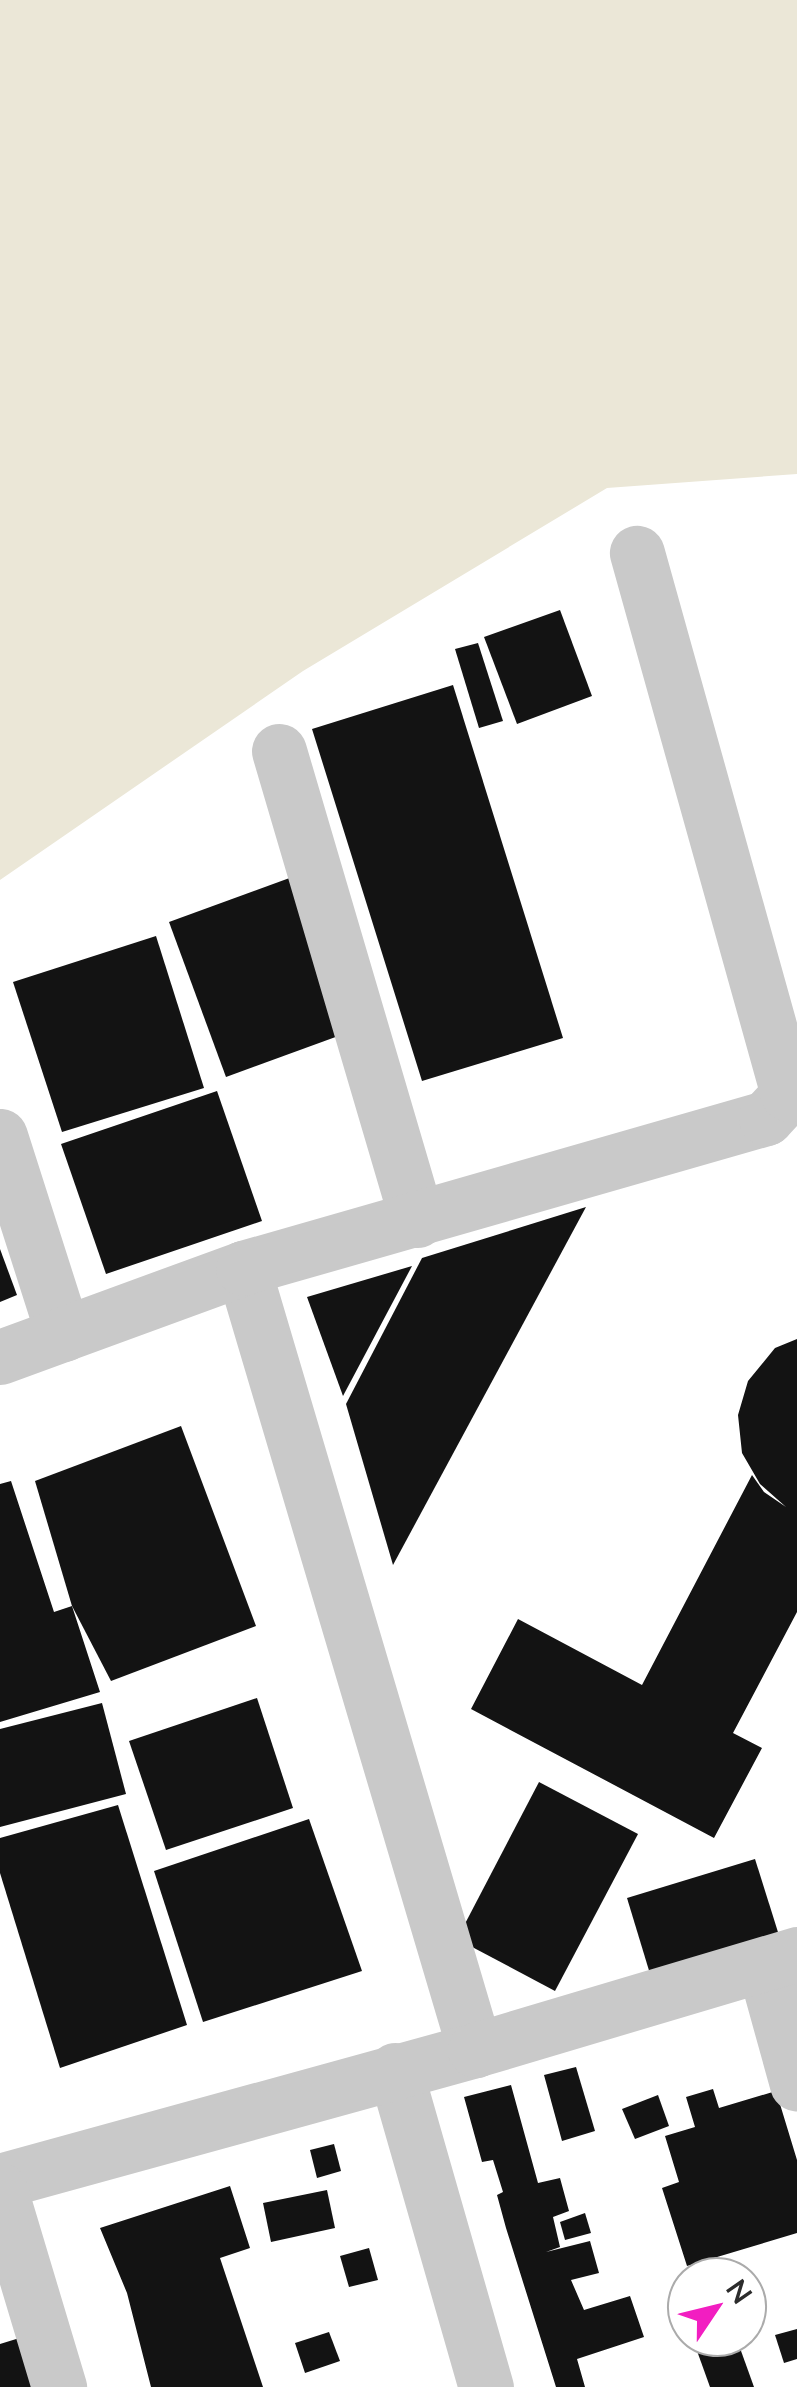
<!DOCTYPE html>
<style>
body{margin:0}
#map{position:relative;width:797px;height:2387px;overflow:hidden;background:#fff;font-family:Lato,sans-serif}
div>[style]{position:absolute}
.green>*{inset:0;background:#ebe7d7}
.building>*{inset:0;background:#131313}
.street>*{height:55px;margin:-27.5px;padding:0 27.5px;transform-origin:27.5px;border-radius:27.5px;background:#c9c9c9}
span{translate:-50% -50%;white-space:nowrap;text-align:center;line-height:1.15;-webkit-text-stroke:10px #fff;paint-order:stroke}
.north{position:absolute;left:667px;top:2257px;width:100px;height:100px;box-sizing:border-box;background:#fff;border:2px solid #ababab;border-radius:50%;rotate:55deg;font-size:28px;font-weight:700;line-height:40px;text-align:center;color:#2c2c2c}
.north::after{content:'';display:block;margin:auto;width:35px;height:45px;background:#f21ec1;clip-path:polygon(50% 0,100% 100%,50% 72%,0 100%)}
</style>
<div id="map">
<div class="green">
<i style="clip-path:polygon(0 0,797px 0,797px 474px,607px 488px,303px 671px,0 880px)"></i>
</div>
<div class="building">
<i style="clip-path:polygon(560px 610px,592px 696px,517px 724px,484px 637px)"></i>
<i style="clip-path:polygon(478px 643px,503px 721px,479px 728px,455px 649px)"></i>
<i style="clip-path:polygon(453px 685px,563px 1038px,422px 1081px,312px 729px)"></i>
<i style="clip-path:polygon(295px 876px,352px 1031px,226px 1077px,169px 922px)"></i>
<i style="clip-path:polygon(156px 936px,204px 1088px,62px 1132px,13px 982px)"></i>
<i style="clip-path:polygon(217px 1091px,262px 1221px,106px 1274px,61px 1144px)"></i>
<i style="clip-path:polygon(586px 1207px,393px 1565px,346px 1404px,422px 1258px)"></i>
<i style="clip-path:polygon(0 1249px,17px 1295px,0 1302px)"></i>
<i style="clip-path:polygon(412px 1266px,343px 1396px,307px 1297px)"></i>
<i style="clip-path:polygon(797px 1339px,797px 1612px,733px 1733px,762px 1748px,714px 1838px,471px 1709px,518px 1619px,642px 1685px,752px 1475px,764px 1492px,786px 1507px,760px 1484px,742px 1453px,738px 1415px,748px 1381px,775px 1348px)"></i>
<i style="clip-path:polygon(181px 1426px,256px 1626px,111px 1681px,72px 1606px,35px 1481px)"></i>
<i style="clip-path:polygon(11px 1481px,54px 1612px,72px 1606px,100px 1692px,0 1722px,0 1484px)"></i>
<i style="clip-path:polygon(257px 1698px,293px 1808px,166px 1850px,129px 1741px)"></i>
<i style="clip-path:polygon(102px 1703px,126px 1794px,0 1827px,0 1729px)"></i>
<i style="clip-path:polygon(539px 1782px,638px 1834px,555px 1991px,457px 1939px)"></i>
<i style="clip-path:polygon(118px 1805px,187px 2025px,60px 2068px,0 1873px,0 1838px)"></i>
<i style="clip-path:polygon(309px 1819px,362px 1971px,203px 2022px,154px 1871px)"></i>
<i style="clip-path:polygon(755px 1859px,783px 1948px,654px 1987px,627px 1898px)"></i>
<i style="clip-path:polygon(576px 2067px,595px 2131px,562px 2141px,544px 2075px)"></i>
<i style="clip-path:polygon(511px 2085px,538px 2183px,560px 2178px,569px 2211px,553px 2217px,560px 2247px,546px 2252px,590px 2241px,599px 2273px,571px 2280px,584px 2310px,630px 2296px,644px 2337px,577px 2359px,585px 2387px,556px 2387px,506px 2228px,497px 2195px,503px 2192px,493px 2160px,482px 2162px,464px 2097px)"></i>
<i style="clip-path:polygon(713px 2089px,719px 2108px,776px 2091px,797px 2160px,797px 2233px,687px 2266px,662px 2188px,679px 2182px,665px 2136px,695px 2127px,686px 2097px)"></i>
<i style="clip-path:polygon(658px 2095px,669px 2126px,635px 2139px,622px 2109px)"></i>
<i style="clip-path:polygon(334px 2144px,341px 2171px,317px 2178px,310px 2150px)"></i>
<i style="clip-path:polygon(230px 2186px,250px 2248px,220px 2258px,263px 2387px,151px 2387px,127px 2293px,100px 2228px)"></i>
<i style="clip-path:polygon(327px 2190px,335px 2228px,271px 2242px,263px 2203px)"></i>
<i style="clip-path:polygon(585px 2213px,591px 2233px,565px 2240px,560px 2222px)"></i>
<i style="clip-path:polygon(369px 2248px,378px 2280px,349px 2287px,340px 2256px)"></i>
<i style="clip-path:polygon(797px 2329px,797px 2359px,784px 2363px,775px 2335px)"></i>
<i style="clip-path:polygon(39px 2332px,52px 2387px,0 2387px,0 2344px)"></i>
<i style="clip-path:polygon(329px 2332px,340px 2361px,305px 2373px,295px 2343px)"></i>
<i style="clip-path:polygon(692px 2337px,736px 2337px,754px 2387px,710px 2387px)"></i>
</div>
<div class="street">
<i style="left:279px;top:751px;width:489px;rotate:73.6deg"></i>
<i style="left:0;top:1136px;width:208px;rotate:72.3deg"></i>
<i style="left:243px;top:1268px;width:816px;rotate:73.48deg"></i>
<i style="left:0;top:1357px;width:259px;rotate:-20.1deg"></i>
<i style="left:243px;top:1268px;width:544px;rotate:-16deg"></i>
<i style="left:766px;top:1118px;width:33px;rotate:-47deg"></i>
<i style="left:788px;top:1094px;width:562px;rotate:-105.6deg"></i>
<i style="left:764px;top:1965px;width:123px;rotate:74.5deg"></i>
<i style="left:395px;top:2070px;width:330px;rotate:74deg"></i>
<i style="left:0;top:2181px;width:493px;rotate:-15.4deg"></i>
<i style="left:475px;top:2050px;width:336px;rotate:-16.6deg"></i>
<i style="left:0;top:2190px;width:206px;rotate:73.3deg"></i>
</div>
<div class="north">N</div>
</div>
